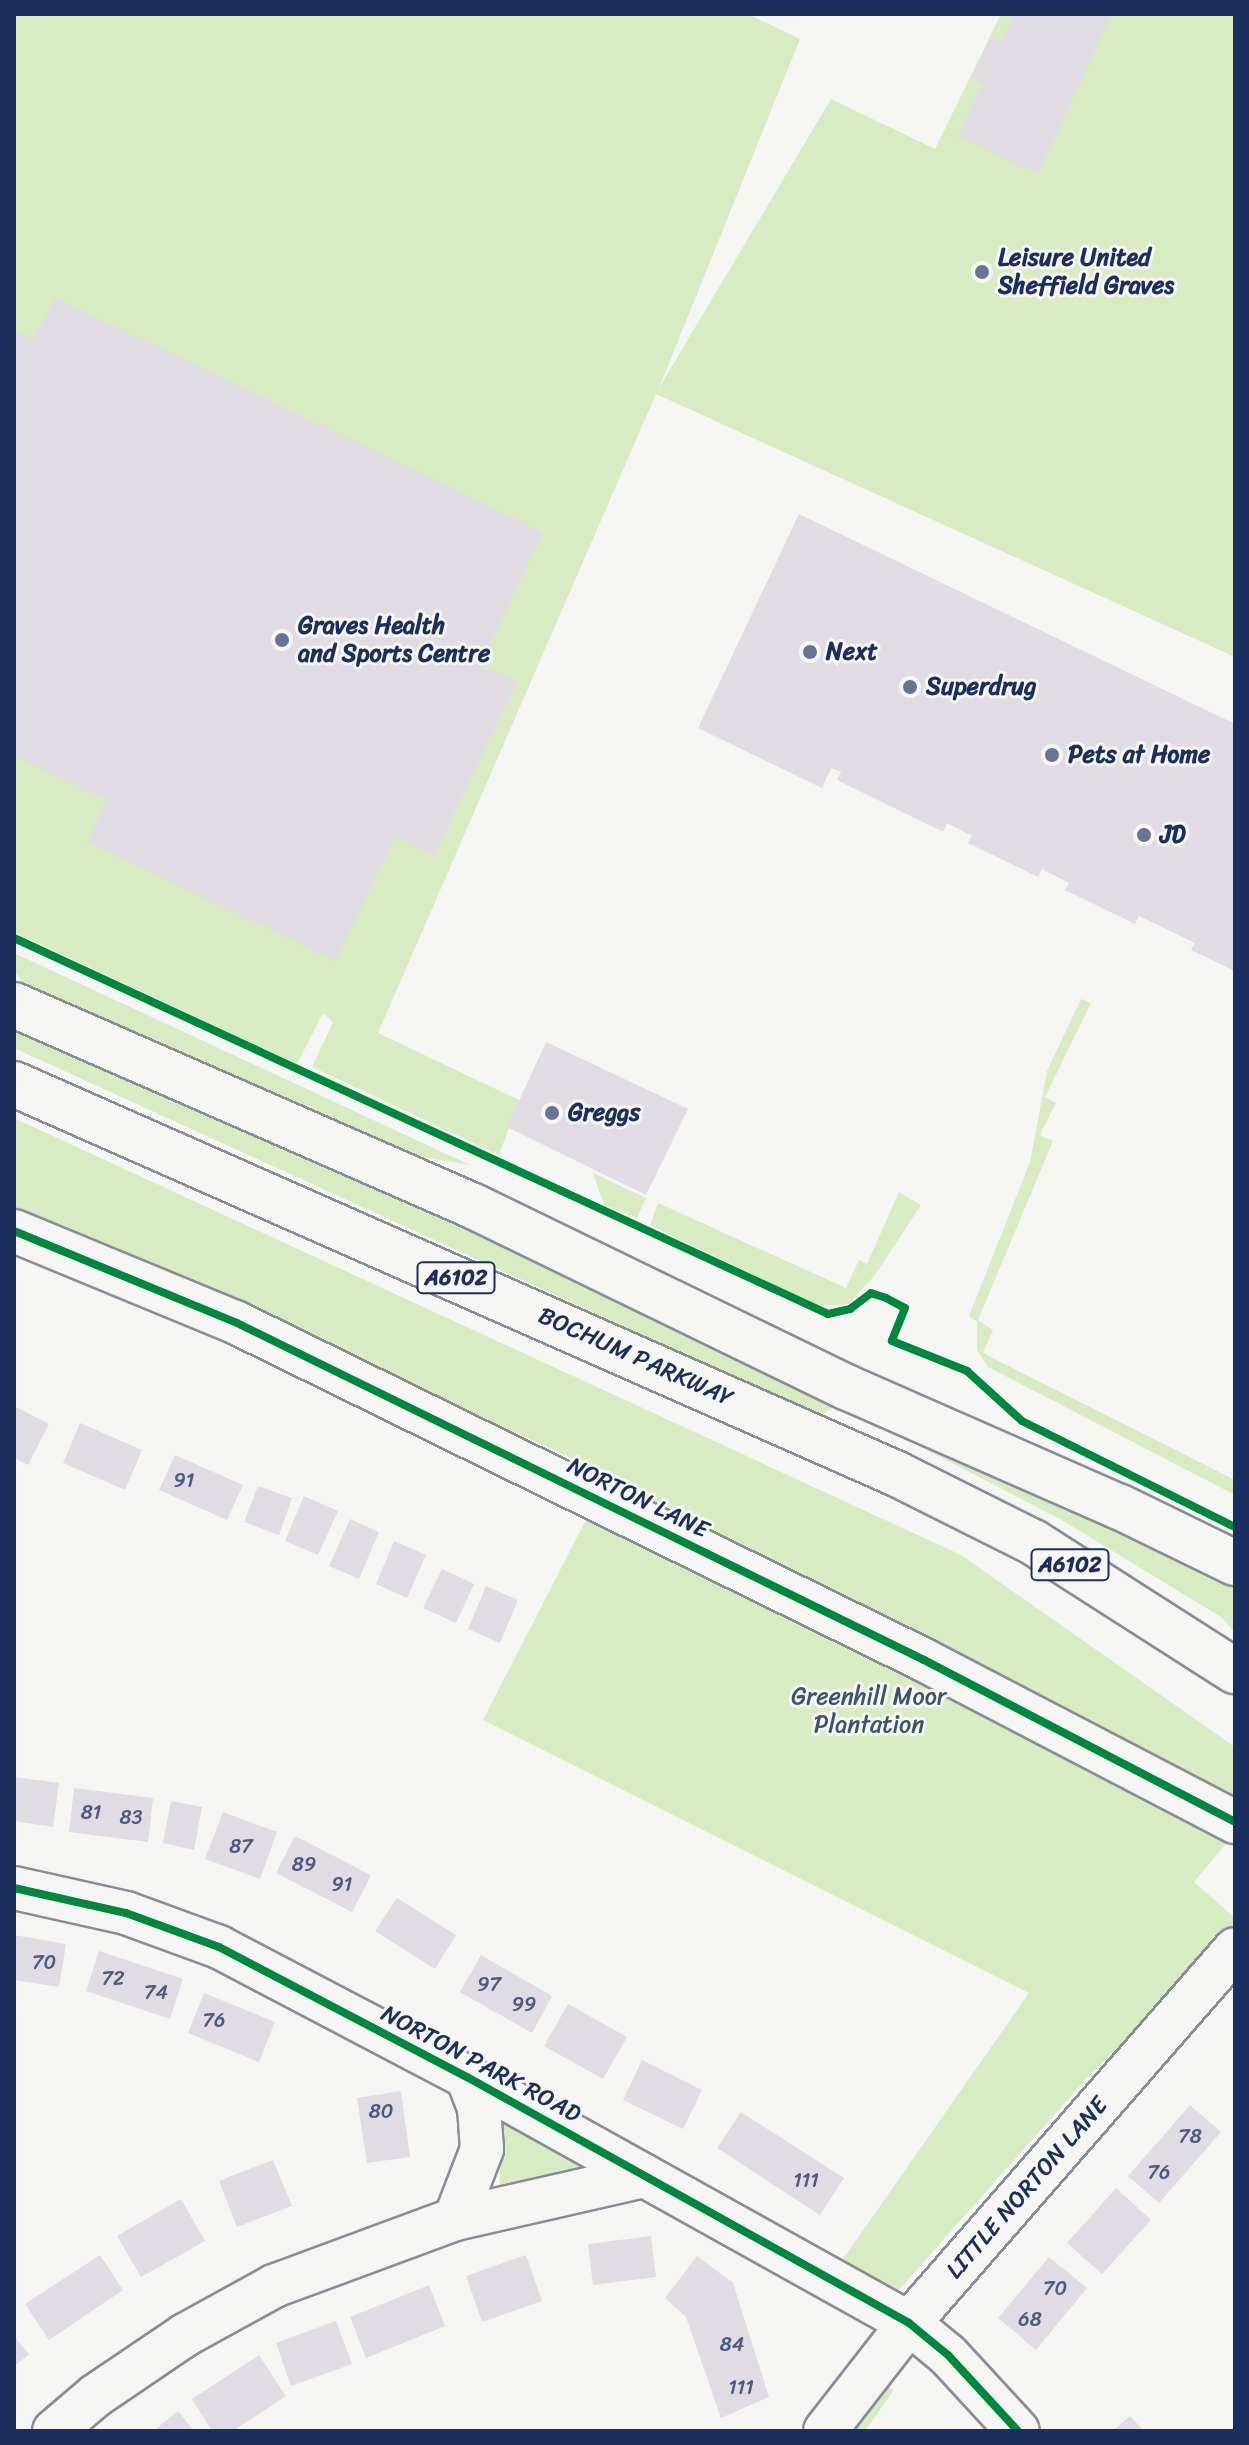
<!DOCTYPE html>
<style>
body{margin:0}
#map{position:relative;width:1249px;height:2445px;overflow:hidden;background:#f5f5f3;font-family:Sriracha,sans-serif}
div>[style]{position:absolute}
.green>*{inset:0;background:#d9ebc3}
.building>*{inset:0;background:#e1dce4}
.roads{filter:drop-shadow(2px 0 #898d95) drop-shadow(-2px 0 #898d95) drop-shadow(0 2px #898d95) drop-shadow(0 -2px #898d95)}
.minor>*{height:42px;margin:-21px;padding:0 21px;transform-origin:21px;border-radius:21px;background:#f5f5f3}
.highway>*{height:44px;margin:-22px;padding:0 22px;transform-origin:22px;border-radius:22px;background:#f5f5f3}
.cycleway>*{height:8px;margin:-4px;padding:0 4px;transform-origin:4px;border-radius:4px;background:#00873e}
.dots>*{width:22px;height:22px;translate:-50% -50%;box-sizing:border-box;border:4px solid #f6f6f2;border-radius:50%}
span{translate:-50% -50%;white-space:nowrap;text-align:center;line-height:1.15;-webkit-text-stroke:6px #f6f6f2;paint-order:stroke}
.number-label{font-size:20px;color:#4c5a80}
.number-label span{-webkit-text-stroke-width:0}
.shield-label span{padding:2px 6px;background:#f6f6f2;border:2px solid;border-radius:6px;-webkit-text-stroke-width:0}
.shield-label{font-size:22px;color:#1b2f5e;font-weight:700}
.poi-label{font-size:24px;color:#1b2f5e;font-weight:700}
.left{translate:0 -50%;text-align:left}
.street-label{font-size:24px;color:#1b2f5e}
.park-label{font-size:24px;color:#3c536a}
.frame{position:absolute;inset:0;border:16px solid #1b2f5e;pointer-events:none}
</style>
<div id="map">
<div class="green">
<i style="clip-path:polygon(14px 14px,748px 14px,800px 39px,659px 388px,831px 99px,935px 149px,1001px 14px,1235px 14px,1235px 657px,656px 394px,378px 1033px,519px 1100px,499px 1155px,312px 1067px,333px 1022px,323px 1013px,297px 1064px,14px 932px)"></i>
<i style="clip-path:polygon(14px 953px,470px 1165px,395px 1152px,26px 987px,14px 970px)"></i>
<i style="clip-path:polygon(1081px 999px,1091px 1003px,1045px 1097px,1056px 1103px,1040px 1135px,1053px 1141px,978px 1320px,993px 1330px,983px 1353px,1235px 1480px,1235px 1495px,988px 1367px,977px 1350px,977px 1322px,969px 1316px,1030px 1162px,1047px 1071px)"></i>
<i style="clip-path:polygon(14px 1021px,831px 1394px,838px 1403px,820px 1416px,14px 1048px)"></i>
<i style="clip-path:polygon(14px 1118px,961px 1555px,1235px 1747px,1235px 1833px,1194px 1882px,1235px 1918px,1235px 1932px,1087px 2078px,896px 2293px,836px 2269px,1029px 1993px,483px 1720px,609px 1475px,14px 1206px)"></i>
<i style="clip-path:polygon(593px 1173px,646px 1198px,637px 1218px,604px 1205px)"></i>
<i style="clip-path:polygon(899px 1192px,921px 1205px,875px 1275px,849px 1304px,819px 1306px,650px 1225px,658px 1203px,846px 1288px,859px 1260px,867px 1264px)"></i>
<i style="clip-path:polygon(896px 1424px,1110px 1522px,1235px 1587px,1235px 1633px,1221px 1617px,1060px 1519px,890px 1431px)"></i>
<i style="clip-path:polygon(503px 2111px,579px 2152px,578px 2175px,499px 2196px)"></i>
<i style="clip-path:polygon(883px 2383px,894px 2390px,865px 2431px,846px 2431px)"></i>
</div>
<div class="building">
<i style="clip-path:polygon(1015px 14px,1112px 14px,1038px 174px,958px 136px,982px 85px,971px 79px,990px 38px,1001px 43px)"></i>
<i style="clip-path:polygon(55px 298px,543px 532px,480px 665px,517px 682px,434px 855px,395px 837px,336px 961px,87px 841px,107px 800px,14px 755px,14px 330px,33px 340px)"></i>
<i style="clip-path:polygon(799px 514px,1235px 724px,1235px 971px,1191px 950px,1195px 943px,1139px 916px,1135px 924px,1065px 890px,1069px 883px,1042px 869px,1038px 877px,968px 843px,972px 836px,947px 823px,943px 832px,837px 780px,841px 772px,831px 768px,822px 788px,698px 728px)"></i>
<i style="clip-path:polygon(546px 1042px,688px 1109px,646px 1195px,507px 1127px)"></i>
<i style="clip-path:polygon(14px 1406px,49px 1424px,28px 1465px,14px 1458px)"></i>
<i style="clip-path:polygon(80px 1423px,142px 1450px,125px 1490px,63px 1463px)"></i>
<i style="clip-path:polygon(175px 1455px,243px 1485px,227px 1520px,159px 1490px)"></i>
<i style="clip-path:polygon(258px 1486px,292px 1498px,279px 1535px,244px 1522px)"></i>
<i style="clip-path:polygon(304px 1496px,338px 1511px,318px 1555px,285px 1541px)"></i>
<i style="clip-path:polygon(350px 1519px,379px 1532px,359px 1579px,329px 1566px)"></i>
<i style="clip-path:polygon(394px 1541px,426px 1555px,407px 1598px,376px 1584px)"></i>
<i style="clip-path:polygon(442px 1569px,474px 1584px,456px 1623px,423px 1608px)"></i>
<i style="clip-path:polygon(486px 1586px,518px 1600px,500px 1643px,468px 1629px)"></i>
<i style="clip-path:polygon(14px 1777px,59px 1783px,53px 1827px,14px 1821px)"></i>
<i style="clip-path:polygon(74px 1788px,153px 1798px,148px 1842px,69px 1832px)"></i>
<i style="clip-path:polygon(171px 1801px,202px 1807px,194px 1850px,163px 1843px)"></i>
<i style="clip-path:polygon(223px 1812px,277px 1832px,260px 1879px,205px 1859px)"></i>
<i style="clip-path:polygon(295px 1836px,371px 1875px,352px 1912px,276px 1873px)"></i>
<i style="clip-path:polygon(397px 1898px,456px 1935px,435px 1969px,375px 1931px)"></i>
<i style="clip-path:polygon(14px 1935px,66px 1944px,59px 1987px,14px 1980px)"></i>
<i style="clip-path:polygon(99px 1951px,183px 1979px,170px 2019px,86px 1991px)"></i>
<i style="clip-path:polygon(481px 1955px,552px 1996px,532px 2033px,460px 1992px)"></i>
<i style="clip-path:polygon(204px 1993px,275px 2022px,259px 2062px,188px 2033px)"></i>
<i style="clip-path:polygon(568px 2004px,627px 2037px,603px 2079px,544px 2046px)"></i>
<i style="clip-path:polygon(642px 2060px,702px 2090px,683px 2129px,623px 2100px)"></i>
<i style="clip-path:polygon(401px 2091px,410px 2157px,367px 2163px,357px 2098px)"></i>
<i style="clip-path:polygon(1190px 2105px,1221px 2132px,1159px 2203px,1128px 2176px)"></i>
<i style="clip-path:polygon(741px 2112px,844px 2178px,820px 2215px,717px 2148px)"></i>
<i style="clip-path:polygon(273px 2160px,292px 2206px,237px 2227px,219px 2181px)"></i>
<i style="clip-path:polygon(1116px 2188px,1151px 2220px,1102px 2274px,1067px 2243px)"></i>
<i style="clip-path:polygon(181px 2199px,205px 2241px,141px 2277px,117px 2236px)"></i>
<i style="clip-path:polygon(651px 2236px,656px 2277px,593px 2285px,588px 2244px)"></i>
<i style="clip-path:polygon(100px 2255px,123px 2290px,49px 2340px,25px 2304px)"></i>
<i style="clip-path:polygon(526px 2255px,542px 2301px,482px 2322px,466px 2276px)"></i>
<i style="clip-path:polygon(697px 2256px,733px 2283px,769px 2397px,721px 2418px,686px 2317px,665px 2298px)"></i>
<i style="clip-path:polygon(1049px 2257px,1087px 2288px,1036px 2350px,998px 2318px)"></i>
<i style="clip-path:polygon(429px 2285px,445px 2326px,366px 2358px,350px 2317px)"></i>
<i style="clip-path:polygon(336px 2321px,352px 2364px,291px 2386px,276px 2343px)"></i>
<i style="clip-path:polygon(14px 2336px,29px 2354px,14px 2367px)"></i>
<i style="clip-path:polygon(259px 2355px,286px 2396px,233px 2431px,212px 2431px,192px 2399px)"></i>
<i style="clip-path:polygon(178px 2411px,194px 2431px,153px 2431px)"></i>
<i style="clip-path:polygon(1130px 2416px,1144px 2431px,1113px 2431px)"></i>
</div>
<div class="roads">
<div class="minor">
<i style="left:14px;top:1231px;width:241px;rotate:22.4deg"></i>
<i style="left:237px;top:1323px;width:765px;rotate:26.13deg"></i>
<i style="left:924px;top:1660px;width:351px;rotate:27.5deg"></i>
<i style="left:14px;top:1888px;width:115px;rotate:12.6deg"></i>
<i style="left:126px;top:1913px;width:99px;rotate:20.1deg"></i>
<i style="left:219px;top:1947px;width:280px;rotate:27.7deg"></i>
<i style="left:467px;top:2077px;width:506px;rotate:29.1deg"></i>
<i style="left:909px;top:2323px;width:50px;rotate:39.4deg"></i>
<i style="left:948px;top:2355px;width:103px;rotate:47.4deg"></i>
<i style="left:455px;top:2219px;width:75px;rotate:-68.9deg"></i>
<i style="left:482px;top:2149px;width:41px;rotate:-94.2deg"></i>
<i style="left:479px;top:2108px;width:33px;rotate:-111deg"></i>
<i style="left:54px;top:2431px;width:54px;rotate:-40.5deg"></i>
<i style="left:95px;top:2396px;width:109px;rotate:-34.1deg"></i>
<i style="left:185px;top:2335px;width:102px;rotate:-28.8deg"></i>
<i style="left:274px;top:2286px;width:193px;rotate:-20.3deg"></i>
<i style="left:455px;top:2219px;width:194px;rotate:-12.8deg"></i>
<i style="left:825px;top:2431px;width:137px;rotate:-52.1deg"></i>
<i style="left:909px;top:2323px;width:496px;rotate:-48.9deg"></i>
</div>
<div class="highway">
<i style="left:14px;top:1005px;width:501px;rotate:23.65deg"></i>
<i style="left:473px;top:1206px;width:415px;rotate:25.9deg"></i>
<i style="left:846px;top:1387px;width:299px;rotate:23.7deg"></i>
<i style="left:1120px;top:1507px;width:128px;rotate:26deg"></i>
<i style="left:14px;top:1084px;width:965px;rotate:23.83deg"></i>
<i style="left:897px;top:1474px;width:152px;rotate:26.6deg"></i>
<i style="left:1033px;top:1542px;width:240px;rotate:32.6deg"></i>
</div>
</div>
<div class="cycleway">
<i style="left:14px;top:938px;width:897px;rotate:24.79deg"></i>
<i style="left:828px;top:1314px;width:23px;rotate:-13deg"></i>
<i style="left:850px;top:1309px;width:26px;rotate:-37deg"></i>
<i style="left:871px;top:1293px;width:16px;rotate:18deg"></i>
<i style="left:886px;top:1298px;width:21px;rotate:28deg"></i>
<i style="left:905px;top:1308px;width:35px;rotate:112deg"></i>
<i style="left:892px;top:1341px;width:81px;rotate:21.8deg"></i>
<i style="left:967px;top:1371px;width:74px;rotate:42.3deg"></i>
<i style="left:1022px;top:1421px;width:238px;rotate:26.5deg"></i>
<i style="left:14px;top:1231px;width:241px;rotate:22.4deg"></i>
<i style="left:237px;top:1323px;width:765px;rotate:26.13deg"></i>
<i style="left:924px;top:1660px;width:351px;rotate:27.5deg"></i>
<i style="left:14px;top:1888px;width:115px;rotate:12.6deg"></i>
<i style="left:126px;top:1913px;width:99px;rotate:20.1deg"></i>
<i style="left:219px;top:1947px;width:280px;rotate:27.7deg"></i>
<i style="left:467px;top:2077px;width:506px;rotate:29.1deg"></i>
<i style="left:909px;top:2323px;width:50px;rotate:39.4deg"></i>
<i style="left:948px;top:2355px;width:103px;rotate:47.4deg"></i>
</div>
<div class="dots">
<i style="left:982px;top:272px;background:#677492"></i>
<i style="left:282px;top:640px;background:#677492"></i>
<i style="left:810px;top:652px;background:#677492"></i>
<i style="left:910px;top:687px;background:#677492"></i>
<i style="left:1052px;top:755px;background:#677492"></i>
<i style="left:1144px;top:835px;background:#677492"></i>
<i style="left:552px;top:1113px;background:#677492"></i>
</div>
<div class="number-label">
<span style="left:184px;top:1480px">91</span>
<span style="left:91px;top:1812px">81</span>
<span style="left:131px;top:1817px">83</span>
<span style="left:241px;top:1846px">87</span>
<span style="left:304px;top:1864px">89</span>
<span style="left:342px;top:1884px">91</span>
<span style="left:44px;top:1962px">70</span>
<span style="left:113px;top:1978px">72</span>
<span style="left:489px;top:1984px">97</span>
<span style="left:156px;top:1992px">74</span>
<span style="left:524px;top:2004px">99</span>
<span style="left:214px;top:2020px">76</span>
<span style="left:381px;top:2111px">80</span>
<span style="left:1190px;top:2136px">78</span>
<span style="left:1159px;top:2172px">76</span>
<span style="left:806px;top:2180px">111</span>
<span style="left:1055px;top:2288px">70</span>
<span style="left:1030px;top:2319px">68</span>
<span style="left:732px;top:2344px">84</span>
<span style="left:741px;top:2387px">111</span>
</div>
<div class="shield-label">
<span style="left:456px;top:1278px">A6102</span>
<span style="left:1070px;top:1565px">A6102</span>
</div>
<div class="poi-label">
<span class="left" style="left:998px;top:272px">Leisure United<br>Sheffield Graves</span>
<span class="left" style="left:298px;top:640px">Graves Health<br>and Sports Centre</span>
<span class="left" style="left:826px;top:652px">Next</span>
<span class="left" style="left:926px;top:687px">Superdrug</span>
<span class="left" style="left:1068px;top:755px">Pets at Home</span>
<span class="left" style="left:1160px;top:835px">JD</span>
<span class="left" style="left:568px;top:1113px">Greggs</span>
</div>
<div class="street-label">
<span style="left:636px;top:1357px;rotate:24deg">BOCHUM PARKWAY</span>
<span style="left:638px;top:1498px;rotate:26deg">NORTON LANE</span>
<span style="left:481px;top:2064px;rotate:28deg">NORTON PARK ROAD</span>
<span style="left:1027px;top:2188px;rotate:-49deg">LITTLE NORTON LANE</span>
</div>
<div class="park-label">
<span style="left:869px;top:1711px">Greenhill Moor<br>Plantation</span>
</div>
<div class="frame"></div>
</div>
